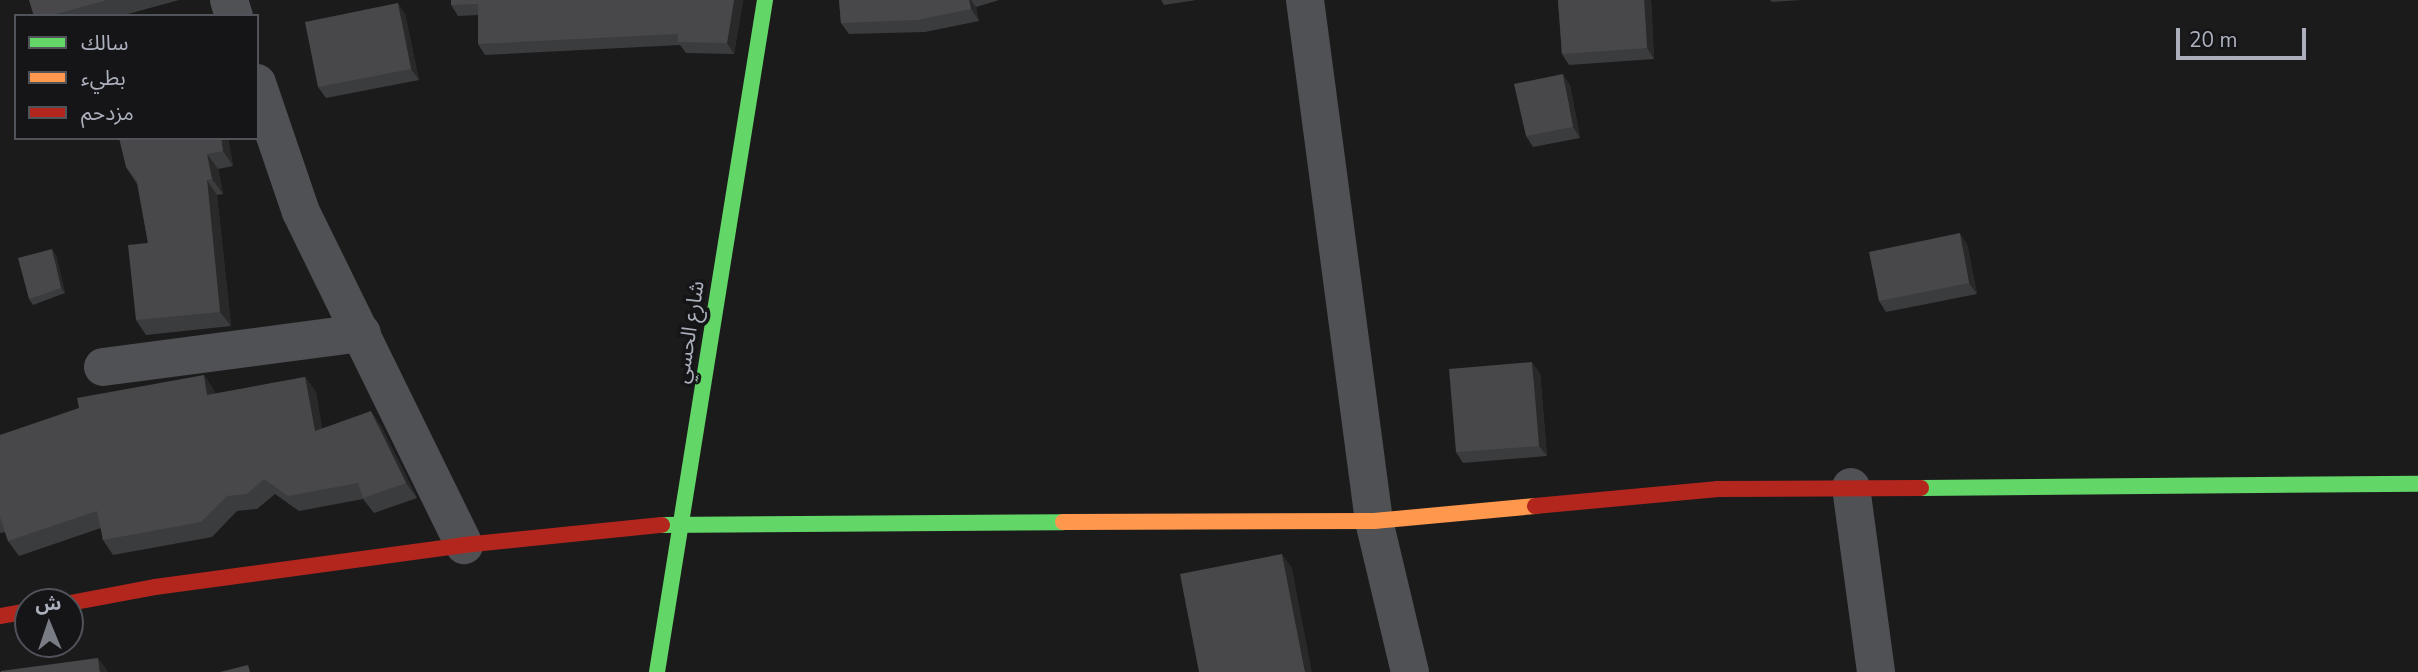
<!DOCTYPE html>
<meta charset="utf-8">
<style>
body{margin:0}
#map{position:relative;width:2418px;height:672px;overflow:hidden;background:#1b1b1c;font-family:"Nunito Sans","Noto Sans Arabic",sans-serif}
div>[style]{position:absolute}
.street>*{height:38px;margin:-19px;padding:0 19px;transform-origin:19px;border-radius:19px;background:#4f5155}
.fast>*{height:16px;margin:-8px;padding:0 8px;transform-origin:8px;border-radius:8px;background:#63d668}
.slow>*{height:16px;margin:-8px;padding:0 8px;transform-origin:8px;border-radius:8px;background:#ff974d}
.jam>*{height:16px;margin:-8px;padding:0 8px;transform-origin:8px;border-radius:8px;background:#b3261e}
.wall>*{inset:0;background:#3b3c3e}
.shaded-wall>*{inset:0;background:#29292a}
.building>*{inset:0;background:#48484b}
span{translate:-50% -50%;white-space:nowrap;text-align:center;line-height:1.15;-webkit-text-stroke:7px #151518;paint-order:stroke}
.street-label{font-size:21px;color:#acb0bd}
.legend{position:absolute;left:14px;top:14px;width:245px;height:126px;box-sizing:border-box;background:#151518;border:2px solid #51535a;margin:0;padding:9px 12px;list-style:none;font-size:21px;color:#acb0bd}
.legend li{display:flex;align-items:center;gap:14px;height:35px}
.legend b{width:35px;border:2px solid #51535a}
.north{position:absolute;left:14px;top:588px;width:70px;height:70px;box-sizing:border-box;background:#151518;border:2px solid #51535a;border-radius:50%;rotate:358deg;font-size:19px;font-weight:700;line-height:28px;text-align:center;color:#acb0bd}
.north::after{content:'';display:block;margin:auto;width:24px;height:32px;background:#797c85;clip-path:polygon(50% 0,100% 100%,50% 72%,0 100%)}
.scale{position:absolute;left:2176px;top:28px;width:130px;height:32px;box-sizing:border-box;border:4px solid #acb0bd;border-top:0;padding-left:9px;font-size:21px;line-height:24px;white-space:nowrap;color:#acb0bd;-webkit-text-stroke:5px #151518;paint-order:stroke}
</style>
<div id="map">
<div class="street">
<i style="left:229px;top:0;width:17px;rotate:73deg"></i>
<i style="left:1305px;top:0;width:526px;rotate:82.46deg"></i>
<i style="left:1374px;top:521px;width:155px;rotate:76.6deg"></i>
<i style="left:257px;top:83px;width:136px;rotate:71.2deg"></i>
<i style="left:301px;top:212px;width:371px;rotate:63.9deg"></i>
<i style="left:103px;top:367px;width:261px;rotate:-7.5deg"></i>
<i style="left:1851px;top:487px;width:187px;rotate:82.3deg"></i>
</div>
<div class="fast">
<i style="left:1921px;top:488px;width:497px;rotate:-0.5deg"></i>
<i style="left:662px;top:525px;width:401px;rotate:-0.4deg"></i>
<i style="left:657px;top:672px;width:681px;rotate:-80.87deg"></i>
</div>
<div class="slow">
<i style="left:1063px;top:522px;width:311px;rotate:-0.2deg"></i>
<i style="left:1374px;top:521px;width:162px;rotate:-5.3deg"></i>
</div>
<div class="jam">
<i style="left:1535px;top:506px;width:184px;rotate:-5.3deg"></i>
<i style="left:1718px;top:489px;width:203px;rotate:-0.3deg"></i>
<i style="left:70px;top:603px;width:86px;rotate:-10.7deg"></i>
<i style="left:155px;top:587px;width:312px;rotate:-7.7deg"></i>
<i style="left:464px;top:545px;width:199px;rotate:-5.8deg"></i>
<i style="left:0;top:616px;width:28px;rotate:-10deg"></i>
</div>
<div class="wall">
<i style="clip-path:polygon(29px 0,179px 0,121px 16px,34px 16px)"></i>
<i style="clip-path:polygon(451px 0,743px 0,734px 54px,686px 53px,680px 45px,485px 55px,478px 44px,478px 15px,458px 16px,451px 5px)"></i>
<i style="clip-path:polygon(839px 0,999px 0,976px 7px,979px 21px,925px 32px,849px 34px,841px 23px)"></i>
<i style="clip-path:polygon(1161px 0,1196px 0,1164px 5px)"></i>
<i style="clip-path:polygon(1558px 0,1651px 0,1654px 59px,1569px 65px,1562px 54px)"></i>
<i style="clip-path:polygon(1770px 0,1802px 0,1772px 2px)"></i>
<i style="clip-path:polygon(405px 14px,419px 80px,326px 98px,318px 87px)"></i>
<i style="clip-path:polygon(1570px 85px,1580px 138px,1533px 147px,1526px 136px)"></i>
<i style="clip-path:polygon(228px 138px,233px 166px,218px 169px,223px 194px,217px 195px,231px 326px,146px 335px,136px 320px,148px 243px,137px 184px,126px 167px)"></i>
<i style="clip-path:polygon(1967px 244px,1977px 294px,1886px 312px,1879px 301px)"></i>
<i style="clip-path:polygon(56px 255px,65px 293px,33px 305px,29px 299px)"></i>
<i style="clip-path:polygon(1540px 373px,1547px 456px,1463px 463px,1456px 452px)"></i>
<i style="clip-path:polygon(305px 377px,316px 392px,322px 429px,381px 426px,417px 498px,374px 513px,363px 499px,299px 511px,275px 494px,257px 509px,237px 511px,212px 537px,113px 555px,103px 540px,101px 528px,19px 556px,8px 541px,5px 532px,0 533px,0 435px,214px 390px,215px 394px)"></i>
</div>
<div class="shaded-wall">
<i style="clip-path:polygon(734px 0,743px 0,734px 54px,727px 43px)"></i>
<i style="clip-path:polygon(969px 0,971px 0,976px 7px,979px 21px,971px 9px)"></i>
<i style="clip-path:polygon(1644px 0,1651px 0,1654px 59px,1647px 48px)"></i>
<i style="clip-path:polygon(398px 3px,405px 14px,419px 80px,411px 69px)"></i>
<i style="clip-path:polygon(1563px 74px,1570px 85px,1580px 138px,1573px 127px)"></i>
<i style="clip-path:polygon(221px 138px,228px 138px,233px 166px,223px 151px)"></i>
<i style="clip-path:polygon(207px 154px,218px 169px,223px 194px,212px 179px)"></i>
<i style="clip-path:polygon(207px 180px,217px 195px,231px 326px,220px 312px)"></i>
<i style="clip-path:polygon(1960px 233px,1967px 244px,1977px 294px,1969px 283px)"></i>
<i style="clip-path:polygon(52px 249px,56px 255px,65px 293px,61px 288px)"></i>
<i style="clip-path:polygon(1532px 362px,1540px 373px,1547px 456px,1539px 446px)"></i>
<i style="clip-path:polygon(204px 375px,214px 390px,218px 410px,207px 395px)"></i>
<i style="clip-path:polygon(305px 377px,316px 392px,325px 446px,315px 431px)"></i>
<i style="clip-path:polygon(371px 411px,381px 426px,417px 498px,406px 483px)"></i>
<i style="clip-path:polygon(1282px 554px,1292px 568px,1312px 672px,1305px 672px)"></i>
<i style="clip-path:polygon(98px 658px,107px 670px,107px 672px,100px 672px)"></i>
</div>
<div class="building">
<i style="clip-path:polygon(29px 0,107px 0,49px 16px,34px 16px)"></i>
<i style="clip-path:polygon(451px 0,734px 0,727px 43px,678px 42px,678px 34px,478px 44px,478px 4px,451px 5px)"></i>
<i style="clip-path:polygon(839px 0,969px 0,971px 9px,917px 20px,841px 23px)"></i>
<i style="clip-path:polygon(1558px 0,1644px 0,1647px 48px,1562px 54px)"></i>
<i style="clip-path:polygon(398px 3px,411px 69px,318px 87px,305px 22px)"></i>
<i style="clip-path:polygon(1563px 74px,1573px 127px,1526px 136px,1514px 84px)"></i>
<i style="clip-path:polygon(119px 138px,221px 138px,223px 151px,207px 154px,212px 179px,207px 180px,220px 312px,136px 320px,128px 245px,148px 243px,137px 181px,126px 167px)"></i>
<i style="clip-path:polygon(1960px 233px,1969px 283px,1879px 301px,1869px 252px)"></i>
<i style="clip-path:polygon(52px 249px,61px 288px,29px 299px,18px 258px)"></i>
<i style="clip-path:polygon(1532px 362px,1539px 446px,1456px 452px,1449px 369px)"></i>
<i style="clip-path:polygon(204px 375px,207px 395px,305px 377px,315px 431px,371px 411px,406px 483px,363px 498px,358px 483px,288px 496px,264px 479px,247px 494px,227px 496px,201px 522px,103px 540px,97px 511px,8px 541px,0 517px,0 435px,79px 408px,77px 398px)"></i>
<i style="clip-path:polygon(1282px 554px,1305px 672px,1199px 672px,1180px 574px)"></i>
<i style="clip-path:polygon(98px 658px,100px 672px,1px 672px,1px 671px)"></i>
<i style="clip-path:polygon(248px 665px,250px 672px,220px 672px)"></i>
</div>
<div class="street-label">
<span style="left:689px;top:332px;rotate:-81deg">شارع الحسي</span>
</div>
<ul class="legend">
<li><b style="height:9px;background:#63d668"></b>سالك</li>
<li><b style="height:9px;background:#ff974d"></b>بطيء</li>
<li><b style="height:9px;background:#b3261e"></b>مزدحم</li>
</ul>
<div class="north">ش</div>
<div class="scale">20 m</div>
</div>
